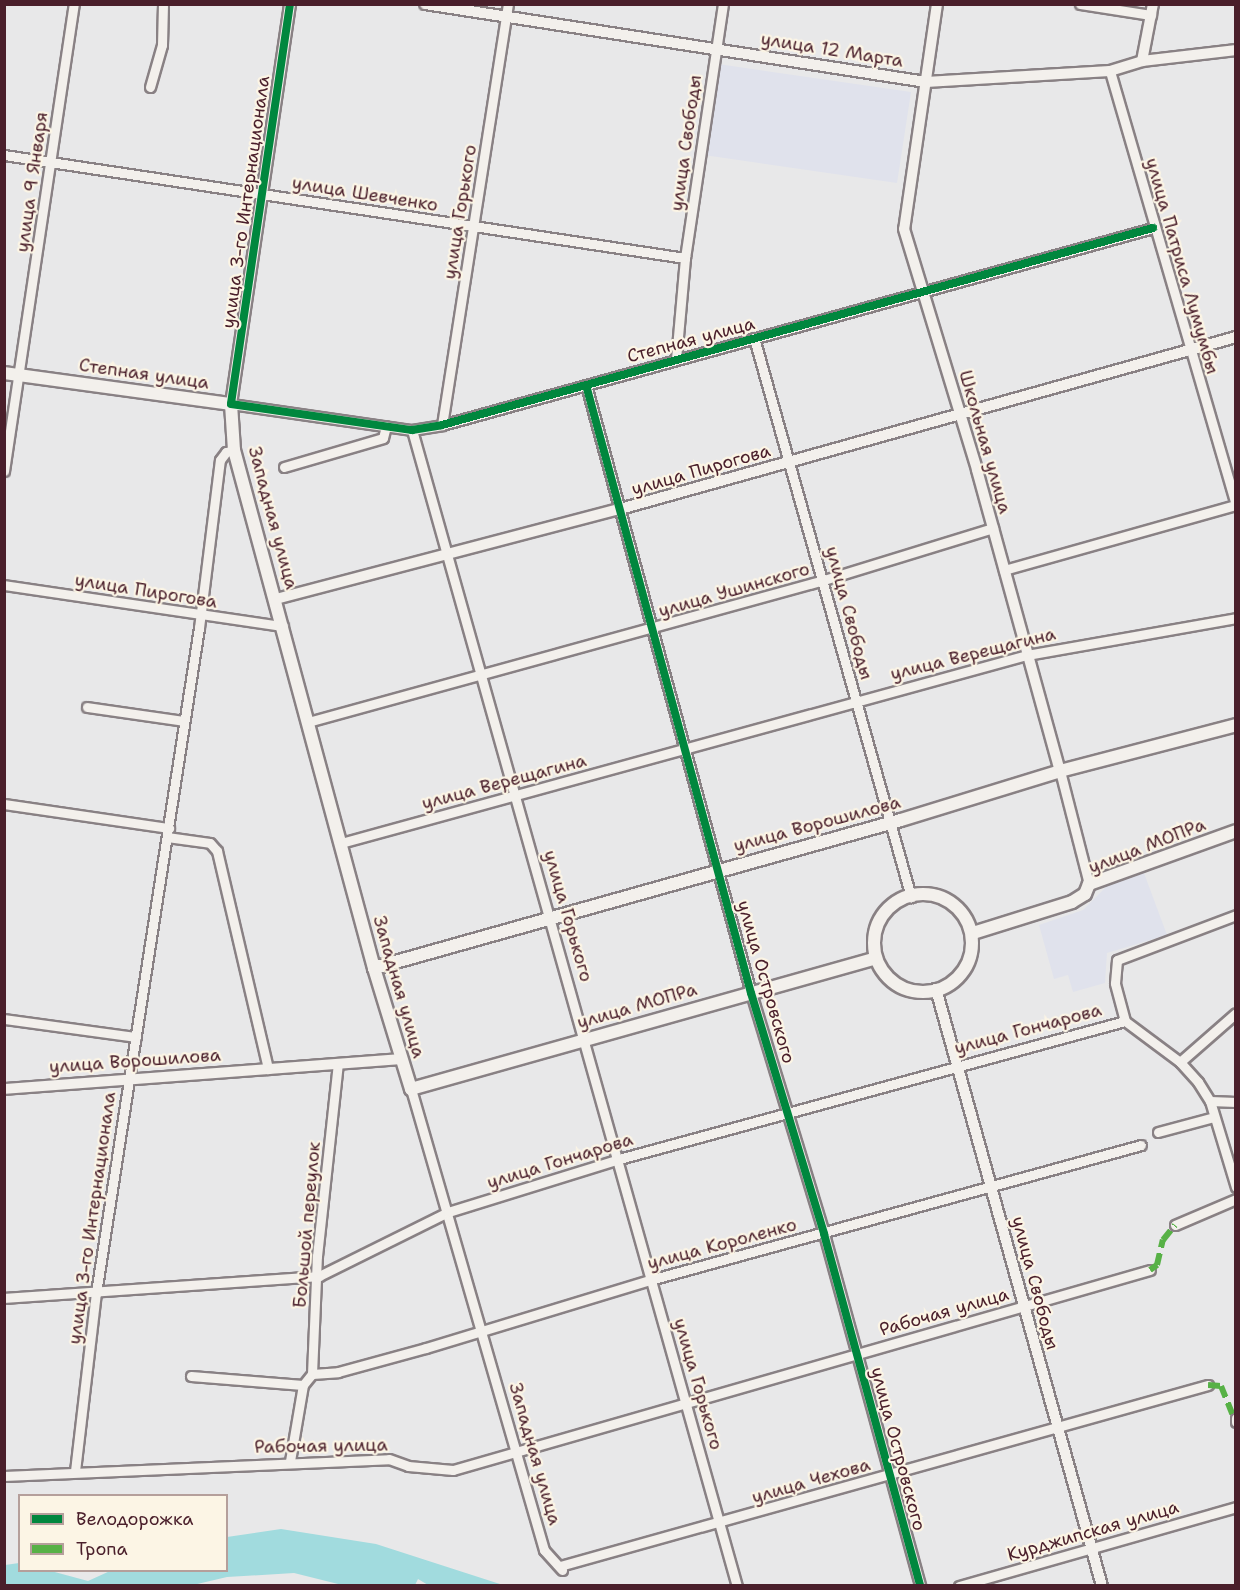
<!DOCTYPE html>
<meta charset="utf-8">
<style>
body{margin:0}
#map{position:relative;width:1240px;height:1590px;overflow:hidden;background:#e8e8e9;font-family:"Shantell Sans",sans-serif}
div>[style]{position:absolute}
.built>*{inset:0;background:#e0e2ec}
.water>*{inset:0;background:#a1dbde}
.roads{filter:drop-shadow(2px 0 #898184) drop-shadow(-2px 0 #898184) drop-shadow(0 2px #898184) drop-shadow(0 -2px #898184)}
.minor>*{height:9px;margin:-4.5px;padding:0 4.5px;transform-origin:4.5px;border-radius:4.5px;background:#f3f0ec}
.tertiary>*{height:10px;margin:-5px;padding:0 5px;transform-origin:5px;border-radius:5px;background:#f3f0ec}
.secondary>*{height:12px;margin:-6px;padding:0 6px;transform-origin:6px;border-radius:6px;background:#f3f0ec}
.secondary>.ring{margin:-6px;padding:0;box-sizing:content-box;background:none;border:12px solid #f3f0ec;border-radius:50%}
.quiet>*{height:6px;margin-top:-3px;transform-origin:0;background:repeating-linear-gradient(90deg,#57b146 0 12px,transparent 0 18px)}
.cycleway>*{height:8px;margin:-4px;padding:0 4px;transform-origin:4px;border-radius:4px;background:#00873e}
span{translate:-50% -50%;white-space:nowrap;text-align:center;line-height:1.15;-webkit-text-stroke:4.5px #fcf5e5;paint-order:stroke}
.street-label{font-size:18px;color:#4a1f2b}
.frame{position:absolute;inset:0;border:6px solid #4a1f2b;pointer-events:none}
.legend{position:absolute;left:18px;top:1494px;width:210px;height:78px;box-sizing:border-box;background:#fcf5e5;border:2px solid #b59f9b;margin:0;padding:8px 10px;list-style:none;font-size:18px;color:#4a1f2b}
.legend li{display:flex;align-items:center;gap:12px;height:30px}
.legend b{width:30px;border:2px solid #b59f9b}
</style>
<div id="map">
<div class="built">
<i style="clip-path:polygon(718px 64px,911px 92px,897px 183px,704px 155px)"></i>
<i style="clip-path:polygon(1144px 873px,1167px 935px,1107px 953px,1105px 983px,1073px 992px,1068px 975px,1054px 979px,1039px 925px,1083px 910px,1107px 886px)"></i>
</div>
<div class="water">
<i style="clip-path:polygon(281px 1529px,376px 1544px,503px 1585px,428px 1585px,418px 1579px,415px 1585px,342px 1585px,294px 1573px,227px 1577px,193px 1585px,5px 1585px,5px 1565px,19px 1563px,20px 1570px,51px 1571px,88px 1581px,110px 1571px,226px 1570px,227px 1537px)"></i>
</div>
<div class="roads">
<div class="minor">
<i style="left:1080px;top:4px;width:72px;rotate:8.8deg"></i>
<i style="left:150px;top:87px;width:44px;rotate:-74.1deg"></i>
<i style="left:162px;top:45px;width:41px;rotate:-88.6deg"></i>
<i style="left:4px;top:155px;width:689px;rotate:8.6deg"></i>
<i style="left:754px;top:338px;width:581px;rotate:74.31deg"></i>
<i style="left:676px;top:359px;width:101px;rotate:-84.9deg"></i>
<i style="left:685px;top:258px;width:257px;rotate:-81.5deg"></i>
<i style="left:586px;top:385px;width:630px;rotate:74.82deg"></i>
<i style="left:751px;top:993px;width:252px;rotate:73.1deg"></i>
<i style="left:824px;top:1234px;width:365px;rotate:74.7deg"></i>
<i style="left:231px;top:404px;width:183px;rotate:8.2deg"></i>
<i style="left:412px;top:430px;width:30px;rotate:-9deg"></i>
<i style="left:442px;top:425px;width:738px;rotate:-15.49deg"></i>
<i style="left:442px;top:425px;width:426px;rotate:-81.1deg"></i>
<i style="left:412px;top:430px;width:1201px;rotate:74.3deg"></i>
<i style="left:284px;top:467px;width:103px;rotate:-16.3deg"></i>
<i style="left:383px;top:438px;width:12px;rotate:-76deg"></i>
<i style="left:4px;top:471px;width:472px;rotate:-81.5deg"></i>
<i style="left:1004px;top:570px;width:241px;rotate:-15.7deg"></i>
<i style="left:1236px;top:505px;width:452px;rotate:-106.2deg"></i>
<i style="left:4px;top:585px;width:282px;rotate:8.4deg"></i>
<i style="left:87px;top:707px;width:98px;rotate:8.2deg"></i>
<i style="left:308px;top:722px;width:535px;rotate:-15.39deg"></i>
<i style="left:824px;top:580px;width:177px;rotate:-17.1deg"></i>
<i style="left:1060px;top:771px;width:117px;rotate:75.6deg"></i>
<i style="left:4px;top:804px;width:167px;rotate:8.3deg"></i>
<i style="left:167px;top:837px;width:43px;rotate:7.9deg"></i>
<i style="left:210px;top:843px;width:11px;rotate:49deg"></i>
<i style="left:217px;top:851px;width:224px;rotate:76.8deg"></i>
<i style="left:341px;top:843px;width:711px;rotate:-15.33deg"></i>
<i style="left:1027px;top:655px;width:212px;rotate:-10deg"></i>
<i style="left:4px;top:1019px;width:133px;rotate:7.8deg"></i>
<i style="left:1125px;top:1021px;width:69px;rotate:36.7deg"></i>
<i style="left:1180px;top:1062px;width:27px;rotate:48deg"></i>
<i style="left:1198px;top:1082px;width:22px;rotate:58deg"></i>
<i style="left:1210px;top:1101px;width:90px;rotate:73.2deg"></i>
<i style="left:1125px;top:1021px;width:39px;rotate:-105deg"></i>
<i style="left:1115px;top:983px;width:23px;rotate:-85deg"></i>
<i style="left:1117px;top:960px;width:127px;rotate:-20.7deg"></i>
<i style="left:1180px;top:1062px;width:74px;rotate:-41.2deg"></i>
<i style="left:411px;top:1089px;width:480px;rotate:73.9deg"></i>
<i style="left:544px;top:1550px;width:27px;rotate:48deg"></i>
<i style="left:1210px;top:1101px;width:26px;rotate:2deg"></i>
<i style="left:1158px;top:1132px;width:58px;rotate:-15deg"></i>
<i style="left:1175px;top:1225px;width:66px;rotate:-23.1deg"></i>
<i style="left:4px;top:1298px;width:316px;rotate:-4deg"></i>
<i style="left:319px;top:1276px;width:144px;rotate:-26.4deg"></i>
<i style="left:448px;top:1212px;width:179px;rotate:-17.2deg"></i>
<i style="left:619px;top:1159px;width:524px;rotate:-15.26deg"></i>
<i style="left:312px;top:1374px;width:26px;rotate:-4deg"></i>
<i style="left:338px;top:1372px;width:91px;rotate:-15.3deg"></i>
<i style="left:426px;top:1348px;width:234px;rotate:-16.9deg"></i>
<i style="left:650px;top:1280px;width:509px;rotate:-15.37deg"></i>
<i style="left:191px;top:1376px;width:112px;rotate:4.6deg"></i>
<i style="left:1236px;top:1418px;width:4px;rotate:90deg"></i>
<i style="left:290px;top:1461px;width:77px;rotate:-80.3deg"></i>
<i style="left:303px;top:1385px;width:14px;rotate:-51deg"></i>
<i style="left:312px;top:1374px;width:118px;rotate:-87.6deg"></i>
<i style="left:317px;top:1256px;width:193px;rotate:-83.8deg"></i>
<i style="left:75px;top:1471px;width:179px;rotate:-83.3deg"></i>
<i style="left:96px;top:1293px;width:673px;rotate:-81.2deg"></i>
<i style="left:199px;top:628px;width:169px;rotate:-82.9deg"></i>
<i style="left:220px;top:460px;width:10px;rotate:-53deg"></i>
<i style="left:226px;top:452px;width:8px;rotate:-14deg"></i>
<i style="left:4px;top:1476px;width:385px;rotate:-2.5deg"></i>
<i style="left:389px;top:1459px;width:20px;rotate:20deg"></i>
<i style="left:408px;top:1466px;width:45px;rotate:5.1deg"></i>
<i style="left:453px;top:1470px;width:725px;rotate:-16.01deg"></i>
<i style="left:560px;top:1566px;width:673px;rotate:-15.61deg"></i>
<i style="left:959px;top:1586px;width:288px;rotate:-15.9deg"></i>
</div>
<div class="tertiary">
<i style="left:425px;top:4px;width:507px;rotate:8.85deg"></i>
<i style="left:926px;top:82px;width:184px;rotate:-3.4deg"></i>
<i style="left:1110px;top:71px;width:34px;rotate:-17deg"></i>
<i style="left:1142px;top:61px;width:95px;rotate:-6.7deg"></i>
<i style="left:937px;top:4px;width:227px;rotate:98.3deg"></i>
<i style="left:904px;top:229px;width:252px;rotate:73.1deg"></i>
<i style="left:977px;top:470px;width:312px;rotate:74.6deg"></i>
<i style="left:1142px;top:61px;width:58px;rotate:-79.1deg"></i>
<i style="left:231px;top:404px;width:404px;rotate:-81.6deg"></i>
<i style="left:276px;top:599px;width:356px;rotate:-14.7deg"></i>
<i style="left:620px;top:509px;width:640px;rotate:-15.6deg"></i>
<i style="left:936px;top:989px;width:620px;rotate:74.46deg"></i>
<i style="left:4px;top:1089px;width:397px;rotate:-4.3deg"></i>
</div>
<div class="secondary">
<i style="left:4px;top:373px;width:229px;rotate:7.8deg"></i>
<i style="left:231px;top:404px;width:46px;rotate:86.3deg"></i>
<i style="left:234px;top:450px;width:537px;rotate:74.88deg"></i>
<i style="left:374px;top:968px;width:127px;rotate:73deg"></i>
<i style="left:411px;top:1089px;width:481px;rotate:-15.7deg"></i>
<i class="ring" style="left:874px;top:894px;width:86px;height:86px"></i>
<i style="left:973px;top:933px;width:104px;rotate:-17.4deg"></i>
<i style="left:1072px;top:902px;width:15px;rotate:-32deg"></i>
<i style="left:1085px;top:894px;width:11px;rotate:-68deg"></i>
<i style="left:1089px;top:884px;width:156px;rotate:-19.8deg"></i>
<i style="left:374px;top:968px;width:547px;rotate:-15.69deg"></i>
<i style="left:901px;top:820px;width:166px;rotate:-17.1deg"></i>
<i style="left:1060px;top:771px;width:182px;rotate:-14.6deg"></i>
</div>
</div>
<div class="quiet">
<i style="left:1150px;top:1270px;width:9px;rotate:-36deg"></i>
<i style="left:1157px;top:1265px;width:26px;rotate:-77deg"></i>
<i style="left:1163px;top:1240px;width:19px;rotate:-51deg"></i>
<i style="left:1208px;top:1385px;width:13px;rotate:4deg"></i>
<i style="left:1221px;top:1386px;width:35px;rotate:68deg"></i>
</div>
<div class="cycleway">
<i style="left:290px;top:4px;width:404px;rotate:98.4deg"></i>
<i style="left:231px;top:404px;width:183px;rotate:8.2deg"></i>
<i style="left:412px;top:430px;width:30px;rotate:-9deg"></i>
<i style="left:442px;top:425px;width:738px;rotate:-15.49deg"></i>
<i style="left:586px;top:385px;width:630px;rotate:74.82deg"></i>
<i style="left:751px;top:993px;width:252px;rotate:73.1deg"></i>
<i style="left:824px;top:1234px;width:365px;rotate:74.7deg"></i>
</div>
<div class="street-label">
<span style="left:832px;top:50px;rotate:9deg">улица 12 Марта</span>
<span style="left:686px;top:143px;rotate:-82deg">улица Свободы</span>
<span style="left:32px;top:182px;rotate:-82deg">улица 9 Января</span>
<span style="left:365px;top:194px;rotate:9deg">улица Шевченко</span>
<span style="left:246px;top:202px;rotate:-82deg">улица 3-го Интернационала</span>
<span style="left:460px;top:212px;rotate:-81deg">улица Горького</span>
<span style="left:1182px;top:266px;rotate:74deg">улица Патриса Лумумбы</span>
<span style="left:691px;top:340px;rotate:-15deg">Степная улица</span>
<span style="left:144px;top:374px;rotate:8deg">Степная улица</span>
<span style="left:985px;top:442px;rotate:74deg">Школьная улица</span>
<span style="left:701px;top:470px;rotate:-16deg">улица Пирогова</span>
<span style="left:273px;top:518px;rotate:75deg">Западная улица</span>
<span style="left:734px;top:590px;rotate:-16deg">улица Ушинского</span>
<span style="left:146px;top:591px;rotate:9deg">улица Пирогова</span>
<span style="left:849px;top:613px;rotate:75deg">улица Свободы</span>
<span style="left:973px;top:654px;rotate:-14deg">улица Верещагина</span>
<span style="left:504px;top:782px;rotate:-15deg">улица Верещагина</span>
<span style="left:817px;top:824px;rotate:-15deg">улица Ворошилова</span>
<span style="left:1147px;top:846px;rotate:-21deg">улица МОПРа</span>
<span style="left:568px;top:916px;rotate:74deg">улица Горького</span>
<span style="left:766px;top:982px;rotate:74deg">улица Островского</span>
<span style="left:399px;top:987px;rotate:74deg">Западная улица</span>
<span style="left:637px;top:1006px;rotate:-16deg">улица МОПРа</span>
<span style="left:1028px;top:1029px;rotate:-15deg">улица Гончарова</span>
<span style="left:135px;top:1061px;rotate:-4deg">улица Ворошилова</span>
<span style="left:560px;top:1161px;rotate:-17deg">улица Гончарова</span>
<span style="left:92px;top:1218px;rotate:-82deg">улица 3-го Интернационала</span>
<span style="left:307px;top:1225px;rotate:-85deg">Большой переулок</span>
<span style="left:722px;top:1244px;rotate:-15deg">улица Короленко</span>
<span style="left:1035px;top:1283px;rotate:75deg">улица Свободы</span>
<span style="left:944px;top:1312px;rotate:-16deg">Рабочая улица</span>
<span style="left:698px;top:1384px;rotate:74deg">улица Горького</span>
<span style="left:321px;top:1446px;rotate:-1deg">Рабочая улица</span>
<span style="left:898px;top:1449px;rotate:75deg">улица Островского</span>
<span style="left:535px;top:1454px;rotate:74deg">Западная улица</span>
<span style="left:811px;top:1481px;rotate:-16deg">улица Чехова</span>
<span style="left:1093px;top:1531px;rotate:-16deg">Курджипская улица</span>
</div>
<div class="frame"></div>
<ul class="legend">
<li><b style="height:8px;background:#00873e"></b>Велодорожка</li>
<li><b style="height:8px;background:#57b146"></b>Тропа</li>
</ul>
</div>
